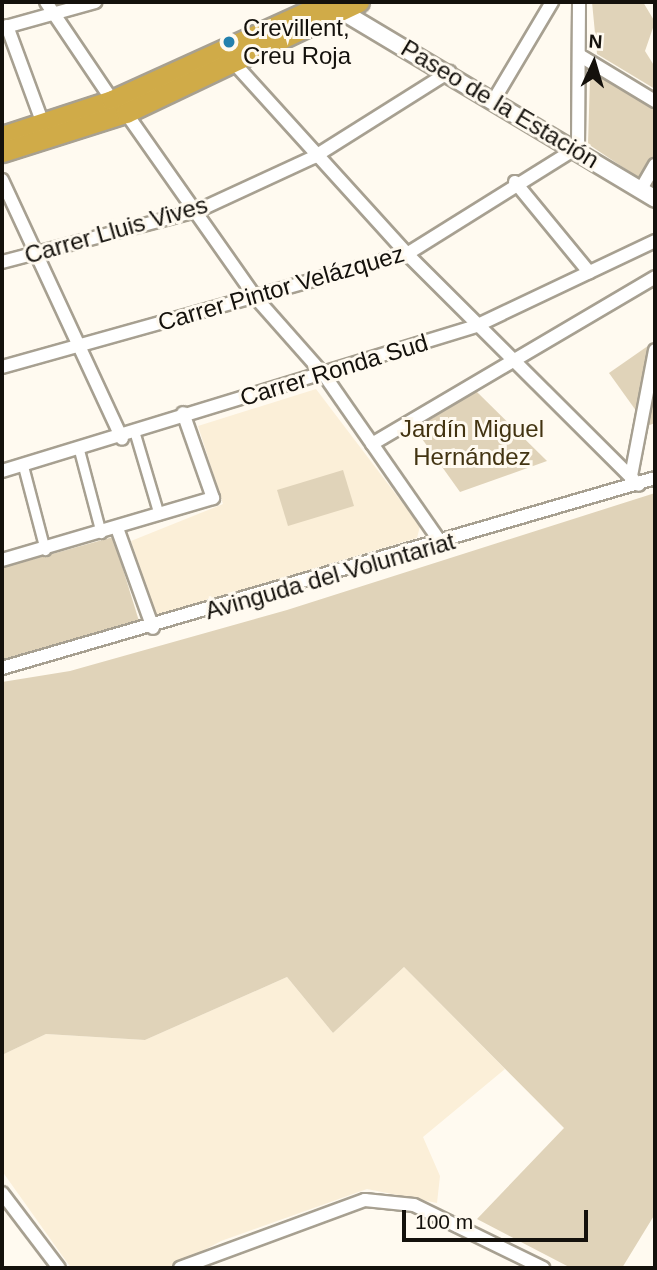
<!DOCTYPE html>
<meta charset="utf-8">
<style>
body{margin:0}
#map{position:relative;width:657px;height:1270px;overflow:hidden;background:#fffaf0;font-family:Arial,sans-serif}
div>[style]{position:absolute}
.built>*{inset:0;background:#fbefd8}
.green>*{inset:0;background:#e0d3b9}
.roads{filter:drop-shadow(2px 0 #a7a091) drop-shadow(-2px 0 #a7a091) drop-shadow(0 2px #a7a091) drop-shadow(0 -2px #a7a091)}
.pedestrian>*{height:9px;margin:-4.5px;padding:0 4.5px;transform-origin:4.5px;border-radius:4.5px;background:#fff}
.minor>*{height:12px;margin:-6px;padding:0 6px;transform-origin:6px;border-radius:6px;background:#fff}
.tertiary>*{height:16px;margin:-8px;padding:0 8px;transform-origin:8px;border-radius:8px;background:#fff}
.trunk>*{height:19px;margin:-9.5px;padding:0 9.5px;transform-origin:9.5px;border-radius:9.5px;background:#d0ab48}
.dots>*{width:19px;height:19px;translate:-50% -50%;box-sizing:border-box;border:4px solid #fffaf0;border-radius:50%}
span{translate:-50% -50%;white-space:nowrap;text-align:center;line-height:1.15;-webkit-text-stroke:6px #fffaf0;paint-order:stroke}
.poi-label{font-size:24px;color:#14110c}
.left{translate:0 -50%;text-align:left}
.street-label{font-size:24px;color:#14110c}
.park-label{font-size:24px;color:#423311}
.frame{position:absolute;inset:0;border:4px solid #14110c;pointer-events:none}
.north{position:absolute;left:559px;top:28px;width:70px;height:70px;-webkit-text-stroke:5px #fffaf0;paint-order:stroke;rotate:4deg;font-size:19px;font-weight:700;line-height:28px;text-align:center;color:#14110c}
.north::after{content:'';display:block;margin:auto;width:24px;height:32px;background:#14110c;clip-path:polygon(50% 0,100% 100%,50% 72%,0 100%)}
.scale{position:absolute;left:402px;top:1210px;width:186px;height:32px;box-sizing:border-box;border:4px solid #14110c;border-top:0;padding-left:9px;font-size:21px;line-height:24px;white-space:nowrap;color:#14110c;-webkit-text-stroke:5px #fffaf0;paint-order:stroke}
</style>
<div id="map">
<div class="built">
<i style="clip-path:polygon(316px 389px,420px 526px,417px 538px,156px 615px,131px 541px,223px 504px,198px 426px)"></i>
<i style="clip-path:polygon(404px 967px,505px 1069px,423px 1137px,440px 1176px,437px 1203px,367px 1189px,221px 1241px,171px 1268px,71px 1268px,2px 1171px,2px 1055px,46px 1034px,145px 1040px,287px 977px,333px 1033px)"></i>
</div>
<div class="green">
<i style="clip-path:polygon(592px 2px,643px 2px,655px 22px,645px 51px,655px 67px,655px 89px,597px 54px)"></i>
<i style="clip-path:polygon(598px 75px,655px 110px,655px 159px,642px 180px,588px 144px,590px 78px)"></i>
<i style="clip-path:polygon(655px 341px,655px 423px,647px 426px,609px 373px)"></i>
<i style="clip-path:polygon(476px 391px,547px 461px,460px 492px,415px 429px)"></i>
<i style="clip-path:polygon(343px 470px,354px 506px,288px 526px,277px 490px)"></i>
<i style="clip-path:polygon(655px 493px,655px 1214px,622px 1268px,571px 1268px,477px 1219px,564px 1128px,404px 967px,333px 1033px,287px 977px,145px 1040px,46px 1034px,2px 1055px,2px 682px,70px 671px,287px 610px)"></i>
<i style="clip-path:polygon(113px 537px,139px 621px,2px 662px,2px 568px)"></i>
</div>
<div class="roads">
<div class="pedestrian">
<i style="left:135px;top:434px;width:84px;rotate:73.5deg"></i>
<i style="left:79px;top:450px;width:86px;rotate:75.2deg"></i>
<i style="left:23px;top:466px;width:87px;rotate:75.3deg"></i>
</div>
<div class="minor">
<i style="left:46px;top:2px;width:118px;rotate:56deg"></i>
<i style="left:7px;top:26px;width:104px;rotate:69.8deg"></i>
<i style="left:2px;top:28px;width:97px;rotate:-15.6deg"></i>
<i style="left:579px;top:55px;width:89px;rotate:31.2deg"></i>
<i style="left:234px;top:63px;width:258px;rotate:47.8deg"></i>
<i style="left:407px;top:254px;width:327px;rotate:44.9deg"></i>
<i style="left:495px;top:98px;width:112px;rotate:-59.3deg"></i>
<i style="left:126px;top:113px;width:226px;rotate:54.9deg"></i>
<i style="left:256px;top:298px;width:104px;rotate:48.5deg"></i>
<i style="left:325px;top:376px;width:203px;rotate:55.2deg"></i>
<i style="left:2px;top:180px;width:285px;rotate:65.1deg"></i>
<i style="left:515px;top:182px;width:117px;rotate:50.6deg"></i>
<i style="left:641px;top:189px;width:28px;rotate:-60deg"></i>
<i style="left:2px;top:262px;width:202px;rotate:-14.7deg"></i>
<i style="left:197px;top:211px;width:129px;rotate:-24.8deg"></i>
<i style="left:314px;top:157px;width:160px;rotate:-32.2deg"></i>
<i style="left:2px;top:367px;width:420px;rotate:-15.6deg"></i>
<i style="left:407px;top:254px;width:202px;rotate:-32deg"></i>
<i style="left:578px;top:147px;width:145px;rotate:-89.6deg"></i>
<i style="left:372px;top:444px;width:329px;rotate:-30.5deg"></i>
<i style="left:2px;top:471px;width:496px;rotate:-17deg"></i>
<i style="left:476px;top:326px;width:198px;rotate:-25.4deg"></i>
<i style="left:631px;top:476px;width:128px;rotate:-79.2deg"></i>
<i style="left:117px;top:528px;width:106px;rotate:70.2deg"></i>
<i style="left:2px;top:560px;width:220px;rotate:-16.4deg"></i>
<i style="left:213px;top:498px;width:90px;rotate:-109.4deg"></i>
<i style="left:2px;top:668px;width:680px;rotate:-16.22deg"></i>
<i style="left:2px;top:1193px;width:94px;rotate:52.8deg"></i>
<i style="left:180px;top:1268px;width:197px;rotate:-20.2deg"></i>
<i style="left:365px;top:1200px;width:49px;rotate:5.8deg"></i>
<i style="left:414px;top:1205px;width:144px;rotate:26deg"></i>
</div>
<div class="tertiary">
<i style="left:343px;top:12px;width:364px;rotate:30.9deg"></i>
</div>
<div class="trunk">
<i style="left:2px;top:136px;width:116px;rotate:-18.1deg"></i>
<i style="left:112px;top:100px;width:237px;rotate:-24.4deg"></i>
<i style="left:2px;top:152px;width:130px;rotate:-17.5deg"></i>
<i style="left:126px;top:113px;width:258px;rotate:-25.5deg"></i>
</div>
</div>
<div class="dots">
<i style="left:229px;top:42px;background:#2481ae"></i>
</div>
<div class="poi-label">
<span class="left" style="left:243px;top:42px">Crevillent,<br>Creu Roja</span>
</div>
<div class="street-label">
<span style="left:500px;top:104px;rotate:31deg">Paseo de la Estación</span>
<span style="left:116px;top:230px;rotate:-16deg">Carrer Lluis Vives</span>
<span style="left:281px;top:288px;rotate:-16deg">Carrer Pintor Velázquez</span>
<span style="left:334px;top:370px;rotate:-17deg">Carrer Ronda Sud</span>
<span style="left:330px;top:576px;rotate:-16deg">Avinguda del Voluntariat</span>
</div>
<div class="park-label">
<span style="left:472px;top:443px">Jardín Miguel<br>Hernández</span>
</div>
<div class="frame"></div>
<div class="north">N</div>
<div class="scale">100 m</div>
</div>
